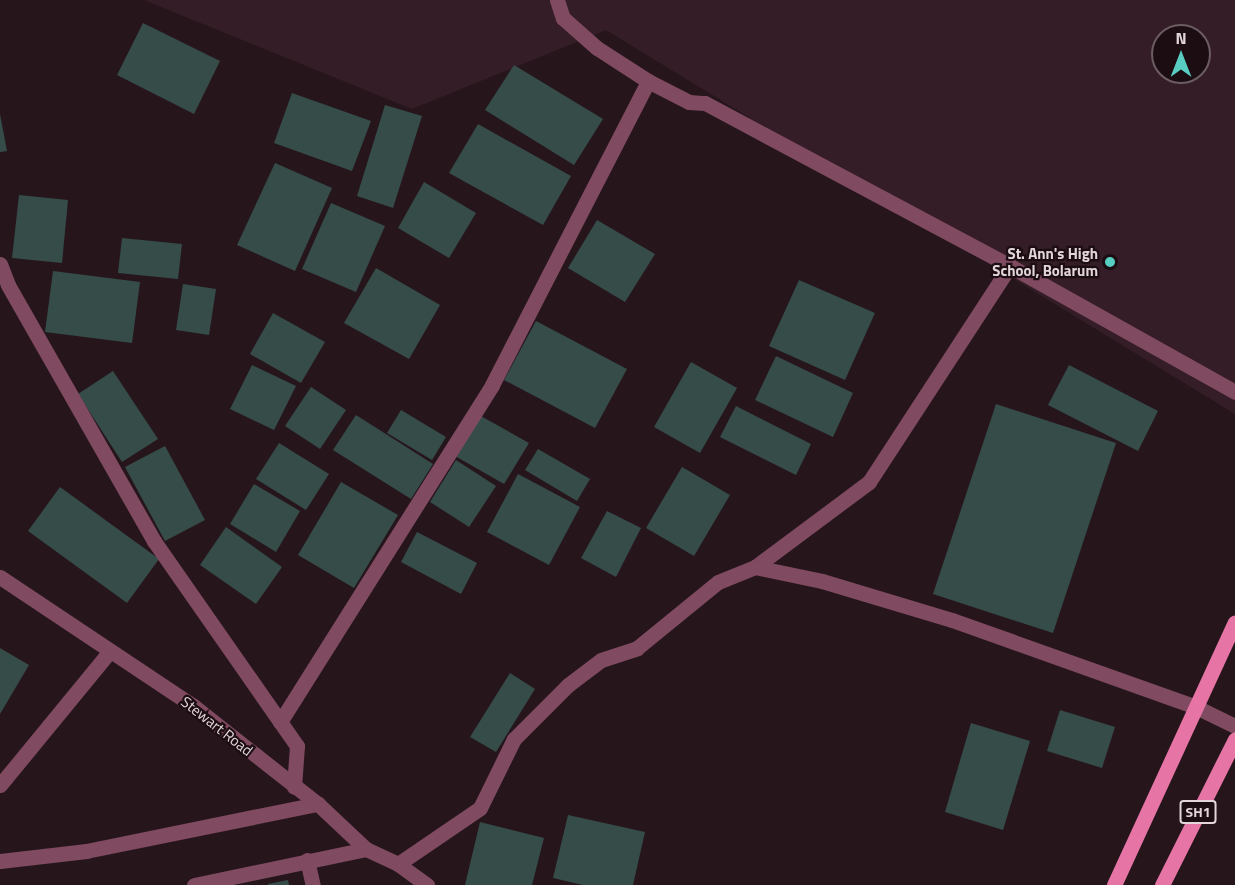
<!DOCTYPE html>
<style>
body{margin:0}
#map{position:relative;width:1235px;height:885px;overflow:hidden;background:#26161c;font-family:"Titillium Web",sans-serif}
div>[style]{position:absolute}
.built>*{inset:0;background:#341d26}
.building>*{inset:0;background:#354c49}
.service>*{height:15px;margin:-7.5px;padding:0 7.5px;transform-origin:7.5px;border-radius:7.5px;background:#804a60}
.minor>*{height:15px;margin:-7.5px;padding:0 7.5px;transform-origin:7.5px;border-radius:7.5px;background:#804a60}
.tertiary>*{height:15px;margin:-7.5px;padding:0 7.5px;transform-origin:7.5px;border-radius:7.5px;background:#804a60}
.primary>*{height:15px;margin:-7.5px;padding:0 7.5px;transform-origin:7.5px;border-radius:7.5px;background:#e675a6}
.dots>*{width:16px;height:16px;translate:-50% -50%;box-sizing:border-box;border:3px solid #1c0d13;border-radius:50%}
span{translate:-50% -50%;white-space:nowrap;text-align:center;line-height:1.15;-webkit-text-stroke:4.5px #1c0d13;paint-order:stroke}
.shield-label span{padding:2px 4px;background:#1c0d13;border:2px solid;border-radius:4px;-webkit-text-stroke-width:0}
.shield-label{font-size:14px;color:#e2d6da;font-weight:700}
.poi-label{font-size:15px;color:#e2d6da;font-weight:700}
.right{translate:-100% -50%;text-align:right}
.street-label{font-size:15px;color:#e2d6da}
.north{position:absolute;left:1151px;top:24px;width:60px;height:60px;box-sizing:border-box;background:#1c0d13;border:2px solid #6b5d63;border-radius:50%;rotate:0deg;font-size:16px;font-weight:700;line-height:24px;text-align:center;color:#e2d6da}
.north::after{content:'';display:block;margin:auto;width:21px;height:27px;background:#57cec1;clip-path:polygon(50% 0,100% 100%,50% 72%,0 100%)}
</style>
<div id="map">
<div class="built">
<i style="clip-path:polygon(evenodd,144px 0,1235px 0,1235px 414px,606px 30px,412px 109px,144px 0,1163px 36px,1199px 36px,1199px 72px,1163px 72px,1163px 36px)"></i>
</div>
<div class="building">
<i style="clip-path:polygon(143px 23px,220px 61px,194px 114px,117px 75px)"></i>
<i style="clip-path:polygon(514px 65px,603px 119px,574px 165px,485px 110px)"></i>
<i style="clip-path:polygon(292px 93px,371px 121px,352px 171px,274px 143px)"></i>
<i style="clip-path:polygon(385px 105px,422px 116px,393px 208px,357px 196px)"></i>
<i style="clip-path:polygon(0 114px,7px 151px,0 152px)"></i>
<i style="clip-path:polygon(478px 124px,571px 176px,543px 225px,449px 173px)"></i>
<i style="clip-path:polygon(275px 163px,332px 188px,295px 271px,237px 245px)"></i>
<i style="clip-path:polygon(424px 182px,476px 213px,449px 258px,398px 228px)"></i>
<i style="clip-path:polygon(19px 195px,68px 200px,62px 263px,12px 258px)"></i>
<i style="clip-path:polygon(331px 203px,385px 226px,356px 292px,302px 269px)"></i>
<i style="clip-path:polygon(597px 220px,655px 254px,625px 302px,568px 268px)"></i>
<i style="clip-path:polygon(122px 238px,182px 244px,178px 279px,118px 273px)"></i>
<i style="clip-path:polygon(376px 268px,440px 305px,409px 359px,344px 323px)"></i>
<i style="clip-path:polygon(53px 271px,140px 282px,132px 343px,45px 332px)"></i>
<i style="clip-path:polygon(799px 280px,875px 313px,845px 380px,769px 346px)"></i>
<i style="clip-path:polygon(183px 284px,216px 289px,209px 335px,176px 330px)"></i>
<i style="clip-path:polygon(273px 313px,325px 342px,301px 383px,250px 354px)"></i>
<i style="clip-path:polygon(536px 321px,627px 369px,595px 428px,504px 380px)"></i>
<i style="clip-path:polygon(776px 356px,853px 393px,833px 437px,755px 400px)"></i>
<i style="clip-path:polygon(691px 362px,737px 388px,700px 453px,654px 427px)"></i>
<i style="clip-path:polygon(252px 365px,296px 386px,274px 430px,230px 409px)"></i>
<i style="clip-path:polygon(1069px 365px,1158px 411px,1138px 451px,1048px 405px)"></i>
<i style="clip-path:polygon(113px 371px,158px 439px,122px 462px,78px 394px)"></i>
<i style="clip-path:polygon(311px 387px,346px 410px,320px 449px,285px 426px)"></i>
<i style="clip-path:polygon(996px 404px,1116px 443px,1053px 633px,933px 594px)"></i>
<i style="clip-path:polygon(736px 406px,811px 444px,796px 475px,720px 437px)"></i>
<i style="clip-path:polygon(401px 410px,446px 437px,432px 460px,387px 433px)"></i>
<i style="clip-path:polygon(356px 415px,433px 464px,411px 499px,333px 450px)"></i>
<i style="clip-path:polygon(479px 415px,529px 443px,504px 484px,455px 456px)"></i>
<i style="clip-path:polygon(279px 443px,329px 474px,306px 510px,256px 479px)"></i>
<i style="clip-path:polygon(165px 446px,205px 520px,165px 541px,125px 467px)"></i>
<i style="clip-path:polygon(538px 449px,590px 479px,577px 501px,525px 470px)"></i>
<i style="clip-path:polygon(456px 460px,496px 486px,469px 527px,430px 502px)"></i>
<i style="clip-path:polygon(682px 467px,730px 495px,694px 556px,646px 528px)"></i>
<i style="clip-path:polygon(518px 474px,580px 507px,549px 565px,487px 532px)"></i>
<i style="clip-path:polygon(341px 482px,398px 515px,354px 588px,298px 555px)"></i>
<i style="clip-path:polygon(254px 484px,300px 511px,276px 552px,230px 524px)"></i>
<i style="clip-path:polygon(60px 487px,159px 559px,127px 603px,28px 531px)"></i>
<i style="clip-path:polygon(607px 511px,641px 528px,616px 577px,581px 558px)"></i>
<i style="clip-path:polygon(226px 527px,282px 567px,256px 604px,200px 565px)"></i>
<i style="clip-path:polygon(417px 532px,477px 563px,461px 594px,401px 562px)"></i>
<i style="clip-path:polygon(0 648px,29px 665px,0 714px)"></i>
<i style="clip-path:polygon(510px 673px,535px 689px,496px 752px,470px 737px)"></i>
<i style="clip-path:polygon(1060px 710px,1115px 727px,1102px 768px,1047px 751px)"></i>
<i style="clip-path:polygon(971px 723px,1030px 741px,1003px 830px,945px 812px)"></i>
<i style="clip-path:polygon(568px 815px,645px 832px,633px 885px,583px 885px,553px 878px)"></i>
<i style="clip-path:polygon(480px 822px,544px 838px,532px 885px,465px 885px)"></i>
<i style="clip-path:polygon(288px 880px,289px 885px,268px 885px,268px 884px)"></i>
</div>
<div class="service">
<i style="left:557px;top:0;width:19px;rotate:72deg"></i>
<i style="left:563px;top:18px;width:45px;rotate:41.4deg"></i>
<i style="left:597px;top:48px;width:61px;rotate:32.9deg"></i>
</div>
<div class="minor">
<i style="left:0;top:264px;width:22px;rotate:69deg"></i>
<i style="left:8px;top:285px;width:295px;rotate:60.3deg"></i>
<i style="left:154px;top:541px;width:250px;rotate:55.1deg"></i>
<i style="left:297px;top:746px;width:41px;rotate:94.2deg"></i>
<i style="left:755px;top:567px;width:142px;rotate:-36.7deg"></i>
<i style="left:869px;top:482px;width:258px;rotate:-56.9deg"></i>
<i style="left:280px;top:722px;width:398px;rotate:-57.8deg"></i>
<i style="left:492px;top:385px;width:342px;rotate:-62.8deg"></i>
<i style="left:648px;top:81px;width:46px;rotate:27.1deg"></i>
<i style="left:689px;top:102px;width:16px;rotate:4deg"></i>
<i style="left:705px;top:103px;width:346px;rotate:28.1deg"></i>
<i style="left:1010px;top:266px;width:258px;rotate:29.2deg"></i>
<i style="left:0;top:785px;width:173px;rotate:-50.6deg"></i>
<i style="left:307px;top:860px;width:26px;rotate:77deg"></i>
<i style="left:0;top:861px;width:87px;rotate:-6.6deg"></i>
<i style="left:86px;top:851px;width:237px;rotate:-11.5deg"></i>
<i style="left:398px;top:864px;width:99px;rotate:-34.3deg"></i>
<i style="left:480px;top:808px;width:77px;rotate:-63.8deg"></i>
<i style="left:514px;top:739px;width:76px;rotate:-45deg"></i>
<i style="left:568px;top:685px;width:41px;rotate:-37.1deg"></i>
<i style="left:601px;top:660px;width:38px;rotate:-18deg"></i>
<i style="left:637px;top:648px;width:104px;rotate:-39.2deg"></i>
<i style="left:718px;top:582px;width:40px;rotate:-22deg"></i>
<i style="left:755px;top:567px;width:68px;rotate:11.8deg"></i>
<i style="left:822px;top:581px;width:136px;rotate:16.7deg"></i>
<i style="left:952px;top:620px;width:259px;rotate:19.6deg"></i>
<i style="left:1196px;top:707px;width:43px;rotate:26deg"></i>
<i style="left:194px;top:885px;width:176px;rotate:-11.8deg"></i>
</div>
<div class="tertiary">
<i style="left:0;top:577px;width:231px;rotate:33.7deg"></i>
<i style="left:192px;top:705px;width:160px;rotate:38.2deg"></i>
<i style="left:318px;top:804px;width:66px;rotate:43.2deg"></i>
<i style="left:366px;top:849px;width:35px;rotate:25deg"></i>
<i style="left:398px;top:864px;width:36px;rotate:36deg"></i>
</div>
<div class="primary">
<i style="left:1114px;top:885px;width:289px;rotate:-65.3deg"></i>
<i style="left:1162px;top:885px;width:163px;rotate:-63.4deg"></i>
</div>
<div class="dots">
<i style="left:1110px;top:262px;background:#57cec1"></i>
</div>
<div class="shield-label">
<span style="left:1198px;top:812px">SH1</span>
</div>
<div class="poi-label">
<span class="right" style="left:1098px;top:262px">St. Ann's High<br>School, Bolarum</span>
</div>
<div class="street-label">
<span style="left:217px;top:726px;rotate:38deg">Stewart Road</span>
</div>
<div class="north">N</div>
</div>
